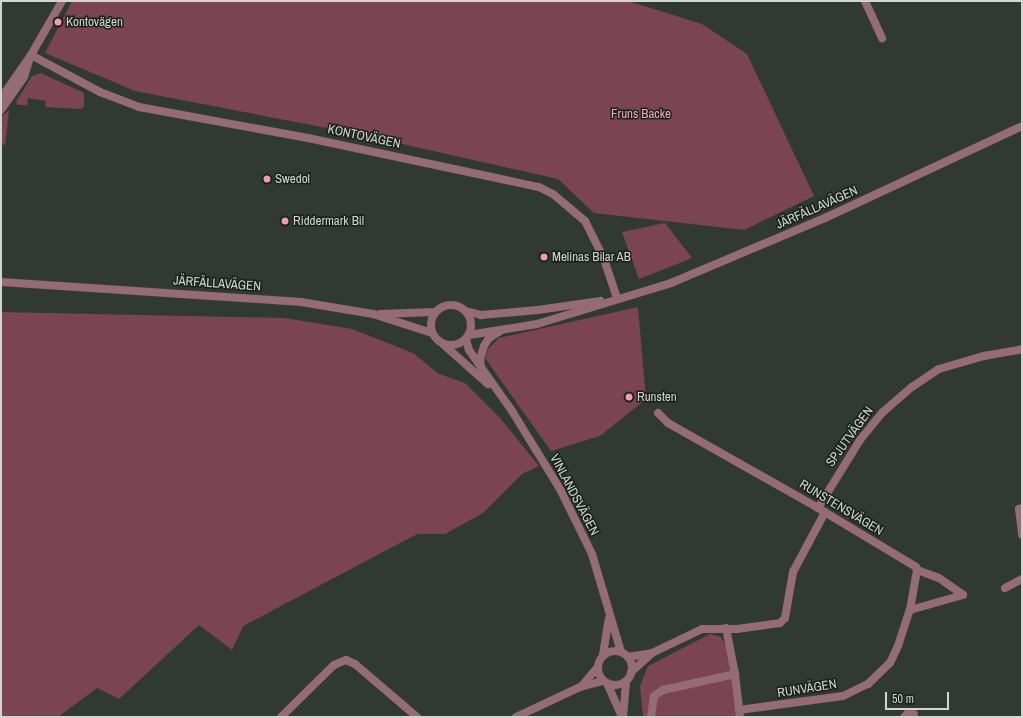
<!DOCTYPE html>
<meta charset="utf-8">
<style>
body{margin:0}
#map{position:relative;width:1023px;height:718px;overflow:hidden;background:#303a33;font-family:"Archivo Narrow",sans-serif}
div>[style]{position:absolute}
.green>*{inset:0;background:#7b4452}
.minor>*{height:8px;margin:-4px;padding:0 4px;transform-origin:4px;border-radius:4px;background:#956c75}
.tertiary>*{height:8px;margin:-4px;padding:0 4px;transform-origin:4px;border-radius:4px;background:#956c75}
.tertiary>.ring{margin:-4px;padding:0;box-sizing:content-box;background:none;border:8px solid #956c75;border-radius:50%}
.dots>*{width:11px;height:11px;translate:-50% -50%;box-sizing:border-box;border:2px solid #1b201d;border-radius:50%}
span{translate:-50% -50%;white-space:nowrap;text-align:center;line-height:1.15;-webkit-text-stroke:3px #1b201d;paint-order:stroke}
.poi-label{font-size:13px;color:#d0d7d2}
.left{translate:0 -50%;text-align:left}
.park-label{font-size:13px;color:#f3a9ba}
.street-label{font-size:13px;color:#d0d7d2}
.frame{position:absolute;inset:0;border:2px solid #d0d7d2;pointer-events:none}
.scale{position:absolute;left:885px;top:692px;width:64px;height:18px;box-sizing:border-box;border:2px solid #d0d7d2;border-top:0;padding-left:5px;font-size:12px;line-height:14px;white-space:nowrap;color:#d0d7d2;-webkit-text-stroke:3px #1b201d;paint-order:stroke}
</style>
<div id="map">
<div class="green">
<i style="clip-path:polygon(72px 1px,628px 1px,702px 24px,747px 54px,814px 196px,744px 230px,594px 213px,558px 179px,358px 134px,135px 91px,45px 53px)"></i>
<i style="clip-path:polygon(41px 73px,84px 93px,84px 107px,81px 109px,45px 107px,46px 101px,28px 98px,27px 105px,18px 105px,16px 102px,32px 76px)"></i>
<i style="clip-path:polygon(9px 110px,5px 146px,1px 142px,1px 117px)"></i>
<i style="clip-path:polygon(665px 223px,692px 258px,639px 279px,622px 232px)"></i>
<i style="clip-path:polygon(638px 307px,646px 399px,600px 436px,551px 451px,485px 358px,488px 349px,499px 338px)"></i>
<i style="clip-path:polygon(1px 312px,285px 318px,352px 329px,413px 353px,439px 374px,465px 383px,500px 418px,539px 466px,522px 474px,483px 513px,445px 534px,417px 534px,243px 626px,232px 650px,199px 625px,119px 699px,97px 688px,58px 717px,1px 717px)"></i>
<i style="clip-path:polygon(710px 634px,721px 637px,725px 644px,735px 674px,740px 717px,643px 717px,640px 686px,648px 666px)"></i>
</div>
<div class="minor">
<i style="left:865px;top:1px;width:41px;rotate:65.3deg"></i>
<i style="left:31px;top:55px;width:78px;rotate:28.2deg"></i>
<i style="left:100px;top:92px;width:42px;rotate:21deg"></i>
<i style="left:139px;top:107px;width:172px;rotate:10.4deg"></i>
<i style="left:308px;top:138px;width:236px;rotate:12deg"></i>
<i style="left:539px;top:187px;width:16px;rotate:27deg"></i>
<i style="left:553px;top:194px;width:42px;rotate:40.2deg"></i>
<i style="left:585px;top:221px;width:42px;rotate:63.4deg"></i>
<i style="left:604px;top:259px;width:41px;rotate:71.6deg"></i>
<i style="left:658px;top:413px;width:14px;rotate:45deg"></i>
<i style="left:668px;top:423px;width:172px;rotate:29.5deg"></i>
<i style="left:818px;top:508px;width:114px;rotate:31deg"></i>
<i style="left:916px;top:567px;width:3px;rotate:72deg"></i>
<i style="left:917px;top:570px;width:23px;rotate:20deg"></i>
<i style="left:939px;top:578px;width:29px;rotate:35deg"></i>
<i style="left:818px;top:508px;width:80px;rotate:-58.3deg"></i>
<i style="left:860px;top:440px;width:36px;rotate:-51deg"></i>
<i style="left:883px;top:412px;width:38px;rotate:-41deg"></i>
<i style="left:912px;top:387px;width:32px;rotate:-34deg"></i>
<i style="left:939px;top:369px;width:47px;rotate:-16.1deg"></i>
<i style="left:984px;top:356px;width:39px;rotate:-10deg"></i>
<i style="left:1022px;top:508px;width:3px;rotate:162deg"></i>
<i style="left:1019px;top:509px;width:26px;rotate:83deg"></i>
<i style="left:1005px;top:588px;width:19px;rotate:-28deg"></i>
<i style="left:910px;top:610px;width:55px;rotate:-15.8deg"></i>
<i style="left:726px;top:628px;width:47px;rotate:78.9deg"></i>
<i style="left:735px;top:674px;width:43px;rotate:83.4deg"></i>
<i style="left:628px;top:657px;width:24px;rotate:-9deg"></i>
<i style="left:652px;top:653px;width:55px;rotate:-25.6deg"></i>
<i style="left:702px;top:629px;width:35px"></i>
<i style="left:737px;top:629px;width:43px;rotate:-7.9deg"></i>
<i style="left:780px;top:623px;width:7px;rotate:-45deg"></i>
<i style="left:785px;top:618px;width:47px;rotate:-80.1deg"></i>
<i style="left:793px;top:572px;width:68px;rotate:-61.9deg"></i>
<i style="left:631px;top:672px;width:28px;rotate:-42deg"></i>
<i style="left:581px;top:687px;width:25px;rotate:-50deg"></i>
<i style="left:739px;top:710px;width:105px;rotate:-7.7deg"></i>
<i style="left:843px;top:696px;width:28px;rotate:-26deg"></i>
<i style="left:868px;top:684px;width:30px;rotate:-44deg"></i>
<i style="left:890px;top:663px;width:19px;rotate:-65deg"></i>
<i style="left:898px;top:646px;width:38px;rotate:-72deg"></i>
<i style="left:910px;top:610px;width:41px;rotate:-80.1deg"></i>
<i style="left:281px;top:717px;width:74px;rotate:-44.5deg"></i>
<i style="left:334px;top:665px;width:13px;rotate:-23deg"></i>
<i style="left:346px;top:660px;width:10px;rotate:24deg"></i>
<i style="left:355px;top:664px;width:82px;rotate:40.5deg"></i>
<i style="left:516px;top:717px;width:71px;rotate:-25.1deg"></i>
<i style="left:580px;top:687px;width:24px;rotate:-15deg"></i>
<i style="left:651px;top:717px;width:21px;rotate:-82deg"></i>
<i style="left:654px;top:696px;width:11px;rotate:-34deg"></i>
<i style="left:663px;top:690px;width:74px;rotate:-12.5deg"></i>
<i style="left:904px;top:717px;width:6px;rotate:-45deg"></i>
<i style="left:908px;top:713px;width:6px;rotate:9deg"></i>
</div>
<div class="tertiary">
<i style="left:1px;top:98px;width:52px;rotate:-55.1deg"></i>
<i style="left:31px;top:55px;width:62px;rotate:-60.1deg"></i>
<i style="left:1px;top:110px;width:40px;rotate:-55.1deg"></i>
<i style="left:24px;top:77px;width:17px;rotate:-73deg"></i>
<i style="left:1px;top:282px;width:301px;rotate:3.8deg"></i>
<i style="left:301px;top:302px;width:73px;rotate:9.5deg"></i>
<i style="left:373px;top:314px;width:62px;rotate:17.9deg"></i>
<i class="ring" style="left:431px;top:305px;width:32px;height:32px"></i>
<i style="left:466px;top:311px;width:16px;rotate:15deg"></i>
<i style="left:481px;top:315px;width:57px;rotate:-5deg"></i>
<i style="left:538px;top:310px;width:63px;rotate:-8.3deg"></i>
<i style="left:380px;top:314px;width:55px;rotate:-2.1deg"></i>
<i style="left:469px;top:335px;width:69px;rotate:-9.2deg"></i>
<i style="left:537px;top:324px;width:140px;rotate:-17deg"></i>
<i style="left:671px;top:283px;width:167px;rotate:-22.9deg"></i>
<i style="left:825px;top:218px;width:217px;rotate:-25deg"></i>
<i style="left:466px;top:339px;width:11px;rotate:75deg"></i>
<i style="left:469px;top:350px;width:75px;rotate:54.8deg"></i>
<i style="left:512px;top:411px;width:92px;rotate:58.4deg"></i>
<i style="left:560px;top:489px;width:72px;rotate:63.8deg"></i>
<i style="left:592px;top:554px;width:102px;rotate:73.5deg"></i>
<i style="left:444px;top:345px;width:59px;rotate:41.6deg"></i>
<i style="left:481px;top:367px;width:8px;rotate:-97deg"></i>
<i style="left:480px;top:359px;width:14px;rotate:-73deg"></i>
<i style="left:484px;top:346px;width:9px;rotate:-58deg"></i>
<i style="left:489px;top:338px;width:13px;rotate:-32deg"></i>
<i class="ring" style="left:598px;top:651px;width:26px;height:26px"></i>
<i style="left:603px;top:655px;width:36px;rotate:-81deg"></i>
<i style="left:607px;top:683px;width:37px;rotate:66deg"></i>
<i style="left:623px;top:717px;width:36px;rotate:-85deg"></i>
</div>
<div class="dots">
<i style="left:58px;top:22px;background:#f29aaf"></i>
<i style="left:267px;top:179px;background:#f29aaf"></i>
<i style="left:285px;top:221px;background:#f29aaf"></i>
<i style="left:544px;top:257px;background:#f29aaf"></i>
<i style="left:629px;top:397px;background:#f29aaf"></i>
</div>
<div class="poi-label">
<span class="left" style="left:66px;top:22px">Kontovägen</span>
<span class="left" style="left:275px;top:179px">Swedol</span>
<span class="left" style="left:293px;top:221px">Riddermark Bil</span>
<span class="left" style="left:552px;top:257px">Melinas Bilar AB</span>
<span class="left" style="left:637px;top:397px">Runsten</span>
</div>
<div class="park-label">
<span style="left:641px;top:114px">Fruns Backe</span>
</div>
<div class="street-label">
<span style="left:364px;top:137px;rotate:12deg">KONTOVÄGEN</span>
<span style="left:817px;top:208px;rotate:-24deg">JÄRFÄLLAVÄGEN</span>
<span style="left:217px;top:284px;rotate:4deg">JÄRFÄLLAVÄGEN</span>
<span style="left:850px;top:437px;rotate:-54deg">SPJUTVÄGEN</span>
<span style="left:574px;top:495px;rotate:62deg">VINLANDSVÄGEN</span>
<span style="left:841px;top:508px;rotate:31deg">RUNSTENSVÄGEN</span>
<span style="left:807px;top:689px;rotate:-9deg">RUNVÄGEN</span>
</div>
<div class="frame"></div>
<div class="scale">50 m</div>
</div>
